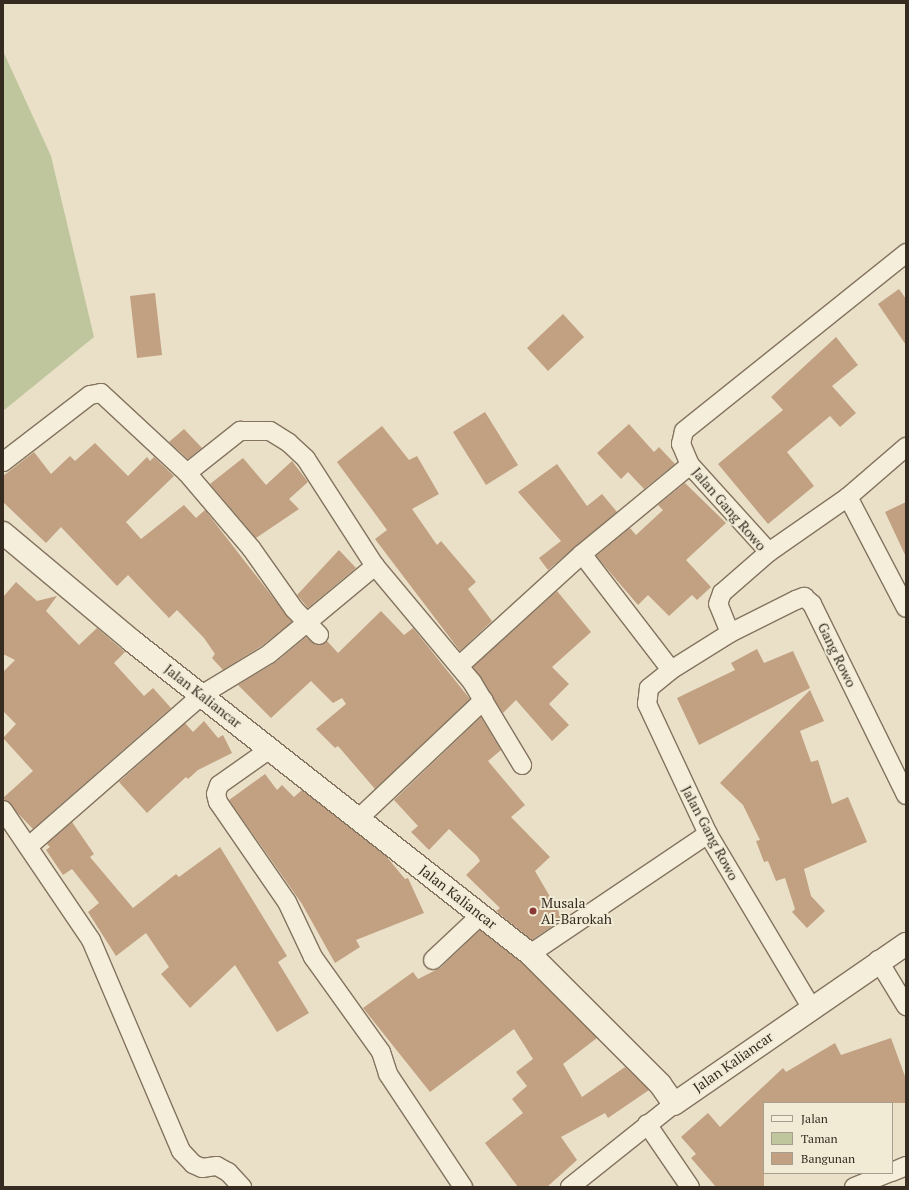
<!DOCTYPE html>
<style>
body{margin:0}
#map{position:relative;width:909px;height:1190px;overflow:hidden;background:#e9e0c7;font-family:"PT Serif",serif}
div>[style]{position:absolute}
.green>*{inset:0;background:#bfc69d}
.building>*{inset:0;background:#c2a082}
.roads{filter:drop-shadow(1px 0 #83735f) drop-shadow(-1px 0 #83735f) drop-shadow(0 1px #83735f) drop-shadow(0 -1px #83735f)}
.street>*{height:18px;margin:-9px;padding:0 9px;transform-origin:9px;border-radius:9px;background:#f5eeda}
.secondary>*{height:22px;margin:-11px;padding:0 11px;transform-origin:11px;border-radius:11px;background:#f5eeda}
.dots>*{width:11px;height:11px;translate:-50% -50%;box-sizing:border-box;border:2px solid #f1ebd6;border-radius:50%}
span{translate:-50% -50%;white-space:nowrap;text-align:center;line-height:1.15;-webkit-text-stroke:4px #f1ebd6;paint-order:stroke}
.street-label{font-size:14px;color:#352b21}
.poi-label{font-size:14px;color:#352b21}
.left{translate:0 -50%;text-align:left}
.frame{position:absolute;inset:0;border:4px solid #352b21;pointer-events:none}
.legend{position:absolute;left:763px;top:1102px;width:130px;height:72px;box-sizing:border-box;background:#f1ebd6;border:1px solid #a69e8e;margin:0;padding:5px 7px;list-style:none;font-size:12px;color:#352b21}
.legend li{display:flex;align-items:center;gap:8px;height:20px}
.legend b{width:20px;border:1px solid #a69e8e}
</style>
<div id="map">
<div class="green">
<i style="clip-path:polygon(3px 51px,51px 156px,94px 337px,3px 411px)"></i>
</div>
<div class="building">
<i style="clip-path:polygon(899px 289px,906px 299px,906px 345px,878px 304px)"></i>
<i style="clip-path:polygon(155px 293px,162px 355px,137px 358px,130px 296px)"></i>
<i style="clip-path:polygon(563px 314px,584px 337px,548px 371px,527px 348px)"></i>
<i style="clip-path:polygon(836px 337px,858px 365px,832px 386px,856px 413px,840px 427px,830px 416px,787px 452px,814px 486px,768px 524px,718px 464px,783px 410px,771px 397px)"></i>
<i style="clip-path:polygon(485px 412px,518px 465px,486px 485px,453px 432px)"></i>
<i style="clip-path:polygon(629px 424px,654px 452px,659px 447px,675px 464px,644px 489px,628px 472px,621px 479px,597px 453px)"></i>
<i style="clip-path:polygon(382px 426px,409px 460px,417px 456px,439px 494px,412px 509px,437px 545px,441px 541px,476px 582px,468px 589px,492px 621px,460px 651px,375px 539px,387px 530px,337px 462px)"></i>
<i style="clip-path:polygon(184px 429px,202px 448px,188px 459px,169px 442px)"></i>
<i style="clip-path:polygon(95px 443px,128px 476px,147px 457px,150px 461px,154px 457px,174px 476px,126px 522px,141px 539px,184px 505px,196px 518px,205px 510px,292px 622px,263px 645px,223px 670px,212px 658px,215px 654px,204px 638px,177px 610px,169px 618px,128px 575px,117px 586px,61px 527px,46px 543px,3px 502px,3px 476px,34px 452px,51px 474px,70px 456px,75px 461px)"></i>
<i style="clip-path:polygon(243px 458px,266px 485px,292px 461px,308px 482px,289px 499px,299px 509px,256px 538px,210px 484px)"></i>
<i style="clip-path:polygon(557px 464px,587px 506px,602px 494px,617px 512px,548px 570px,539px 558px,561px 541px,518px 492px)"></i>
<i style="clip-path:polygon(685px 483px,726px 523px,686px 560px,711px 587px,697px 600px,692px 595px,669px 616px,648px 595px,638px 605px,596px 556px,630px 528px,636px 535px,663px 510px,658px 505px)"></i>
<i style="clip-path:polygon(906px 502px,906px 557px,885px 512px)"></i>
<i style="clip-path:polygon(339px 550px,356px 568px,308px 608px,297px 595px)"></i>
<i style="clip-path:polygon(16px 582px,37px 601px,57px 596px,46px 611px,79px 645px,97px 628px,125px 652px,114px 663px,144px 696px,153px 688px,171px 708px,33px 829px,3px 798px,33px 771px,3px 738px,16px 724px,3px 711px,3px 672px,15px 660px,3px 654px,3px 597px)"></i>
<i style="clip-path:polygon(557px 591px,591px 632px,552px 667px,569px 684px,549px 704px,569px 725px,552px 741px,516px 700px,503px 713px,473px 667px)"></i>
<i style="clip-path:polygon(381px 611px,404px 635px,413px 628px,470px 699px,375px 789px,338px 746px,335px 748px,316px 729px,346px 704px,342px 698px,333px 703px,311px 681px,271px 718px,238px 685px,276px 662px,306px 637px,316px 645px,327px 641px,338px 653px)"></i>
<i style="clip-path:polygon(757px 649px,764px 663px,793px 651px,810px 688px,699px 745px,677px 698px,735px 670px,731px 663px)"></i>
<i style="clip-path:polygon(810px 690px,824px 721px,800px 731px,811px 762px,818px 760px,832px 804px,848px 797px,867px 842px,804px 869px,811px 896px,825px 911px,807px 928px,792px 912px,795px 909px,785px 878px,776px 881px,768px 861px,764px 862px,756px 841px,760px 840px,743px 805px,720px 783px)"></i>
<i style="clip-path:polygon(481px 717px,501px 750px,488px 761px,525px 805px,511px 817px,550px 857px,535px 871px,563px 919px,532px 940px,496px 911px,500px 908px,466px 875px,480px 861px,477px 856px,449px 829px,429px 850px,411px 832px,418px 826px,394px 800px)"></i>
<i style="clip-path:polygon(204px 721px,218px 738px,223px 735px,232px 753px,198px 770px,188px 779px,186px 777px,147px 813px,119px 782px,185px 723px,193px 732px)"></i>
<i style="clip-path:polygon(265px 774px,277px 790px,282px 785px,294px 797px,302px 790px,386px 856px,405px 879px,408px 878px,424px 913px,356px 940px,360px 947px,335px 963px,302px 904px,229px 800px)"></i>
<i style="clip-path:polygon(72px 822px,94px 854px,90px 857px,133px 908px,176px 874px,179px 877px,220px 847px,287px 956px,278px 962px,309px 1013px,277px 1032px,235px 965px,190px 1008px,161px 974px,169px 967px,146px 933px,116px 956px,88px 912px,99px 903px,72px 869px,63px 875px,46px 850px,50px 847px,47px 844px)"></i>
<i style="clip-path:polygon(480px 930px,522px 963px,597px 1038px,563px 1064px,582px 1097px,625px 1067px,649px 1090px,608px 1118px,605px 1113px,561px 1137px,577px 1160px,547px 1187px,518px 1187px,485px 1143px,523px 1113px,512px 1099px,527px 1086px,516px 1072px,533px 1059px,514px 1029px,430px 1092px,363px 1008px,413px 972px,418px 979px,440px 968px)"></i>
<i style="clip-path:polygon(891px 1038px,906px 1079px,906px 1103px,764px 1103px,764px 1187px,716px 1187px,691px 1158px,696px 1154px,681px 1137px,708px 1113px,720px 1127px,783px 1068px,786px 1072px,835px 1043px,841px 1055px)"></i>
</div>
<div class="roads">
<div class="street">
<i style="left:3px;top:462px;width:110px;rotate:-37.6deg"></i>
<i style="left:90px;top:395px;width:11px;rotate:-10deg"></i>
<i style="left:101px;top:393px;width:117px;rotate:42.9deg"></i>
<i style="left:187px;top:473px;width:99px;rotate:49.5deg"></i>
<i style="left:251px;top:548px;width:75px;rotate:54.8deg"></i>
<i style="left:294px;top:609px;width:36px;rotate:46deg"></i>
<i style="left:187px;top:473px;width:68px;rotate:-38.4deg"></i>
<i style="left:240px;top:431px;width:30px"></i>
<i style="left:270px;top:431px;width:22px;rotate:32deg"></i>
<i style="left:289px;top:443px;width:23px;rotate:43deg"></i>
<i style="left:306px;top:459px;width:127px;rotate:57.2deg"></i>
<i style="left:375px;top:566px;width:151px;rotate:50.1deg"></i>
<i style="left:472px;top:682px;width:97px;rotate:58.9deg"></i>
<i style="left:848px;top:497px;width:125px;rotate:62.4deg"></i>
<i style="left:769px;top:552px;width:118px;rotate:-132.2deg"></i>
<i style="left:690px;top:465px;width:23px;rotate:-113deg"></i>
<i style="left:681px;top:444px;width:13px;rotate:-77deg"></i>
<i style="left:684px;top:431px;width:285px;rotate:-38.7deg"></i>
<i style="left:582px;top:554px;width:146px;rotate:52.5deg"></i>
<i style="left:730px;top:633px;width:74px;rotate:-26.6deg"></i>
<i style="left:796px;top:600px;width:9px;rotate:-21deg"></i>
<i style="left:804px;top:597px;width:11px;rotate:41deg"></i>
<i style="left:812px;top:604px;width:213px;rotate:63.8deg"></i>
<i style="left:459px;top:666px;width:166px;rotate:-42.3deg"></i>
<i style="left:582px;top:554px;width:140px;rotate:-39.5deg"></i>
<i style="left:270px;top:749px;width:62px;rotate:144.8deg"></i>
<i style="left:219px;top:785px;width:9px;rotate:108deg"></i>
<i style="left:216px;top:794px;width:8px;rotate:76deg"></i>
<i style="left:218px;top:802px;width:121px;rotate:55.4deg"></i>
<i style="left:287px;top:902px;width:61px;rotate:64.7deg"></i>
<i style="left:313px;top:957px;width:117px;rotate:54.4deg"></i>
<i style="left:381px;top:1052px;width:23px;rotate:72deg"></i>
<i style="left:388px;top:1074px;width:136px;rotate:56.4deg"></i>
<i style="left:3px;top:810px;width:157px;rotate:55.9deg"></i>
<i style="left:91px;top:940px;width:229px;rotate:66.9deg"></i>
<i style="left:181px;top:1151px;width:18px;rotate:47deg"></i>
<i style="left:193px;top:1164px;width:10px;rotate:24deg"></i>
<i style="left:202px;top:1168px;width:15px;rotate:-8deg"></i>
<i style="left:217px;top:1166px;width:13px;rotate:29deg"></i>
<i style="left:228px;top:1172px;width:21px;rotate:47deg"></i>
<i style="left:358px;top:819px;width:173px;rotate:-43.4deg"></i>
<i style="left:29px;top:846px;width:231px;rotate:-41.1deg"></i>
<i style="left:203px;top:694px;width:77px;rotate:-31.2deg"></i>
<i style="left:269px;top:654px;width:138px;rotate:-39.7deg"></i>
<i style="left:530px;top:954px;width:215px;rotate:-34deg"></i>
<i style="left:433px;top:960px;width:66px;rotate:-43.2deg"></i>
<i style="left:878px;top:960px;width:54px;rotate:58.7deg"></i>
<i style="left:811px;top:1007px;width:201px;rotate:-120.8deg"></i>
<i style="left:708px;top:834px;width:144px;rotate:-115.1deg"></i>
<i style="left:647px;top:704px;width:7px;rotate:-82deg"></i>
<i style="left:648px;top:697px;width:9px;rotate:-84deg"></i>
<i style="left:649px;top:688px;width:28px;rotate:-39deg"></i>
<i style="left:671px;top:670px;width:70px;rotate:-32.1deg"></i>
<i style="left:730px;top:633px;width:31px;rotate:-112deg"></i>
<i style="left:718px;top:604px;width:12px;rotate:-70deg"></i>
<i style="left:722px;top:593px;width:62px;rotate:-41.1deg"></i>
<i style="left:769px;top:552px;width:96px;rotate:-34.8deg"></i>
<i style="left:848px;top:497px;width:77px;rotate:-40.8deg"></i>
<i style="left:647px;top:1124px;width:76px;rotate:55.7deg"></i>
<i style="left:892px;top:1172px;width:15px;rotate:-23deg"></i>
<i style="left:570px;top:1187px;width:133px;rotate:-38.6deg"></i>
<i style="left:854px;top:1187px;width:38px;rotate:-22deg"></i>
</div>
<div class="secondary">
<i style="left:3px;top:533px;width:168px;rotate:39.9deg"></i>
<i style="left:132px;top:641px;width:506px;rotate:38.18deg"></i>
<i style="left:530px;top:954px;width:184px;rotate:45deg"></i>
<i style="left:660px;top:1084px;width:24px;rotate:55deg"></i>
<i style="left:674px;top:1104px;width:282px;rotate:-34.6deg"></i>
</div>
</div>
<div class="dots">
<i style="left:533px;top:911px;background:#8a3936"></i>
</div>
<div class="street-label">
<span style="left:729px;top:509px;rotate:49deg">Jalan Gang Rowo</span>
<span style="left:837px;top:655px;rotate:64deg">Gang Rowo</span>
<span style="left:203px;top:696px;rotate:38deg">Jalan Kaliancar</span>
<span style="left:710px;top:833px;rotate:62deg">Jalan Gang Rowo</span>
<span style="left:458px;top:897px;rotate:38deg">Jalan Kaliancar</span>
<span style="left:733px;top:1062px;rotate:-35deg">Jalan Kaliancar</span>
</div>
<div class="poi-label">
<span class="left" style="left:541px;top:911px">Musala<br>Al-Barokah</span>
</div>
<div class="frame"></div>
<ul class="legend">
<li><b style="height:5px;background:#f5eeda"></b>Jalan</li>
<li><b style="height:11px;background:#bfc69d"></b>Taman</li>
<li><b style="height:11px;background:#c2a082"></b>Bangunan</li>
</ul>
</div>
